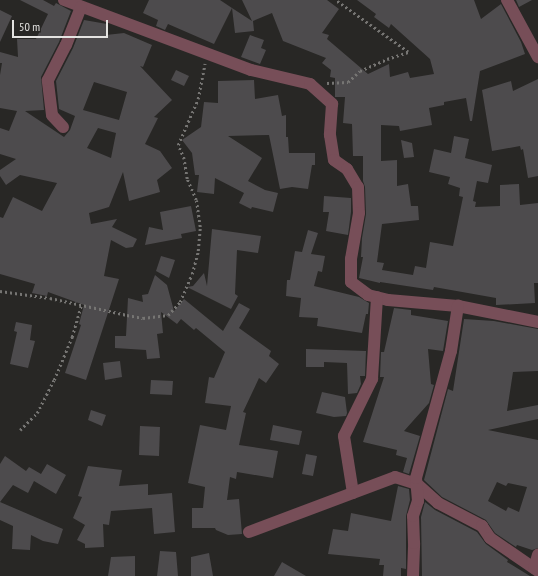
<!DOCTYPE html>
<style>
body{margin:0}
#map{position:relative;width:538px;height:576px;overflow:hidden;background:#282725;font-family:"PT Sans Narrow",sans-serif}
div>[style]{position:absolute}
.building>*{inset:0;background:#4d4b4d}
.path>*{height:2.5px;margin-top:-1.25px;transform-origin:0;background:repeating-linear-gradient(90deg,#767573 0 2px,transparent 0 5px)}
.minor>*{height:12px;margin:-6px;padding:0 6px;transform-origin:6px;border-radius:6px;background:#774e58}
span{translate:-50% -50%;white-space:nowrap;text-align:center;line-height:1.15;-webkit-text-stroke:3.5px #282725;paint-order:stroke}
.scale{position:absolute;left:12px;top:20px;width:96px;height:18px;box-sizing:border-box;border:2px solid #e4e3e1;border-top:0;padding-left:5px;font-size:12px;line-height:14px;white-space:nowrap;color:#e4e3e1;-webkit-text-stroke:3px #282725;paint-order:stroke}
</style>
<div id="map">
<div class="building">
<i style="clip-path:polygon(evenodd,20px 0,43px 0,54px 6px,56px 3px,71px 11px,59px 42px,41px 77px,44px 110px,25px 111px,64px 137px,70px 130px,75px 116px,59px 109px,56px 81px,73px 48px,84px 20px,107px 24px,106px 35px,124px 33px,152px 45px,143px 67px,140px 66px,172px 100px,154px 117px,158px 118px,145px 144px,160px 151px,172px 168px,157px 180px,160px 192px,129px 201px,123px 172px,109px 207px,89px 213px,91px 224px,117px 219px,112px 227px,137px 239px,133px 247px,126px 248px,111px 240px,104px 276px,119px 279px,86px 380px,65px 373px,81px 325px,79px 324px,84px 305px,48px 292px,47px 296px,32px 293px,35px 284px,0 274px,0 217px,3px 218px,13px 197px,42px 211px,57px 183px,20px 175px,6px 185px,0 176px,0 170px,16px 159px,0 154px,0 128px,9px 131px,17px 111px,0 108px,0 75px,2px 63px,0 63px,0 52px,18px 57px,17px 39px,36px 39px,48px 14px,20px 0,94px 82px,127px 92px,119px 120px,83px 110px,94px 82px,20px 0,98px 128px,116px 133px,111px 158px,87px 148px,98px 128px)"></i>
<i style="clip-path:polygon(149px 0,220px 0,232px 8px,214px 44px,168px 24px,165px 30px,156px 26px,158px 20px,143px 13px)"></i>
<i style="clip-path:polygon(242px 0,327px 0,339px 9px,322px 33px,329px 35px,327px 39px,368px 74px,389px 64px,390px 77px,408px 72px,410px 78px,434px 74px,430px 59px,391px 24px,389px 28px,374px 17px,376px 14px,357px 0,474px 0,481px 19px,501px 4px,521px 42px,525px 54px,480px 71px,472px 121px,470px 121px,466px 98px,444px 102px,444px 105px,429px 108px,432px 125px,400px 131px,399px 126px,381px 125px,381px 161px,397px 160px,397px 186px,408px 184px,411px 206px,418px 206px,419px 220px,382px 224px,377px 262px,384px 263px,382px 270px,413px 275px,415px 266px,426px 268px,430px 242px,453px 246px,463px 197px,459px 196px,460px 188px,448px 184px,450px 177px,429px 172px,434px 149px,451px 153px,454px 136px,469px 139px,465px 158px,492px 165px,488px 183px,477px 181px,473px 201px,476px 202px,475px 207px,500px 206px,500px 185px,519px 184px,520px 205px,538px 203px,538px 283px,534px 283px,535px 303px,496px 305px,496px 298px,434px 287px,433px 290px,380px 282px,380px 283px,359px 278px,363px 257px,361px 257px,362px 238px,366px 214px,365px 187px,363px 181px,363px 156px,353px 156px,352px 124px,343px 123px,345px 97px,335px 97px,335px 78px,330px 77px,331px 70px,322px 63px,326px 58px,283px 41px,272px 13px,253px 21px,254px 31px,235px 33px,232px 8px,252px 21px)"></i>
<i style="clip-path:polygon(516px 0,532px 0,519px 7px)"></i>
<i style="clip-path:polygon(0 10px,12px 16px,0 42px)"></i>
<i style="clip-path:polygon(250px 35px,264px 40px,261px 48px,266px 50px,260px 64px,241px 57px)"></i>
<i style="clip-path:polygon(176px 70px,189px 76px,184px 86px,171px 80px)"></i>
<i style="clip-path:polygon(538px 79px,538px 176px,528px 178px,523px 149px,521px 150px,520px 146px,492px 151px,482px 90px,511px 81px,513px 91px)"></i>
<i style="clip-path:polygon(254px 80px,255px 99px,278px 95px,282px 116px,286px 115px,286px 137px,288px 137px,289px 153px,315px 153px,315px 165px,312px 165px,308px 189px,292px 187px,280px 189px,269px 135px,228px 136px,262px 158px,248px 181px,265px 190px,278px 193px,273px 212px,252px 207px,251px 209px,239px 203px,244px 193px,215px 178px,214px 194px,197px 192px,199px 175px,195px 175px,192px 153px,182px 140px,201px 127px,204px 102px,218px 103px,218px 81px)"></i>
<i style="clip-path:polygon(401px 140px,412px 143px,414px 157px,404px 158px)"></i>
<i style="clip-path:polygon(324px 196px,351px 198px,351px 212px,348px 235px,326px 231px,329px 212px,323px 212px)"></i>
<i style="clip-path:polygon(191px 206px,196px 231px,181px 234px,182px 238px,145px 245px,149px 227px,163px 230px,160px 212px)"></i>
<i style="clip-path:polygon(212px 229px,261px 236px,258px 253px,237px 250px,235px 294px,238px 296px,231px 309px,187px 287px,193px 286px,204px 273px,207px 286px)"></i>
<i style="clip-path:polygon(308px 230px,318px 233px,311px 254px,325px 256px,322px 272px,318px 271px,314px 286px,359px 297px,369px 303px,368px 314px,366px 314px,362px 333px,317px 326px,318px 318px,299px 317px,301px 298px,286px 296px,287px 280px,290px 280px,295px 251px,302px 252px)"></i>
<i style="clip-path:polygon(161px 256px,175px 260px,169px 278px,156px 271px)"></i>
<i style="clip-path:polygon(155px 275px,167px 285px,174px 311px,184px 299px,223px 331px,239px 303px,250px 309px,239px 328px,271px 351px,269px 356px,279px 364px,266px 383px,259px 378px,243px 412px,246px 413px,239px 445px,278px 451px,273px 478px,237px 472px,236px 479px,230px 477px,227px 500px,239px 499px,242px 534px,228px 535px,216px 530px,215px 528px,192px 528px,192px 508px,203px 508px,205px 487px,188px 483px,200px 425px,226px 430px,231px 406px,205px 403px,209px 377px,214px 378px,225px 352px,196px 328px,194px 330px,181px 319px,177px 324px,161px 312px,163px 333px,157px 334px,160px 358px,147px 359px,146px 350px,115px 348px,115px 336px,126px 336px,128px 298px,143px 302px,142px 295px,148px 294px)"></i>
<i style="clip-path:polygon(394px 308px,411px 310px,411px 315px,448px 321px,443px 351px,428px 349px,431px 384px,434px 385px,429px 403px,404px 431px,420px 436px,409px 474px,403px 472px,407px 458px,396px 455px,397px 450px,363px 442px,384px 377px,380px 377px,381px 352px,384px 352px)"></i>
<i style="clip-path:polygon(evenodd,464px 319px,494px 321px,538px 329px,538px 371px,513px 372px,507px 411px,538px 405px,538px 419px,488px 430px,538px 440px,538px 548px,532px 550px,517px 545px,516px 547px,495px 533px,486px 520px,442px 497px,424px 480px,448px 389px,453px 391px,464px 319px,497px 482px,506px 486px,508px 483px,527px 487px,519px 512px,508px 507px,506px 511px,488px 501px,497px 482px)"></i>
<i style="clip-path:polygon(16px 322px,32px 325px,30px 340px,35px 341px,28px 368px,10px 364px,17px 332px,14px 331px)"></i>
<i style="clip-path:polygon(306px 349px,366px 351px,365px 376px,360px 376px,361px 384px,357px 393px,348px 394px,347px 363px,324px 362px,324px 367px,306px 367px)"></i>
<i style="clip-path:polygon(120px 361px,122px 377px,105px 380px,103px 363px)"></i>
<i style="clip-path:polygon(151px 380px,173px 381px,172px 395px,150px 394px)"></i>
<i style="clip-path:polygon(322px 392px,345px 397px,347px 413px,346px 416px,334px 417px,316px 413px)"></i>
<i style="clip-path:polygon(91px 410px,106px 415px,102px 426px,88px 420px)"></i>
<i style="clip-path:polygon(273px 425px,302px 431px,299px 445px,270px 440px)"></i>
<i style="clip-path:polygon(140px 426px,160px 427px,159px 456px,139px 455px)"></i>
<i style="clip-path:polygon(306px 454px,317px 456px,313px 476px,302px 474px)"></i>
<i style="clip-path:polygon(5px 456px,26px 471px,29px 467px,41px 474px,47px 464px,66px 475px,56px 494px,34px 481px,28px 493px,13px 485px,0 502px,63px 529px,58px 544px,43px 541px,31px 535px,30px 550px,12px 549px,13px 526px,0 520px,0 464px)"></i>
<i style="clip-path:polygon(88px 466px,122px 470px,119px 486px,148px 484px,148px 495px,172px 493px,175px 532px,154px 534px,152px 508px,111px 511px,109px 525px,103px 524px,104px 547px,85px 548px,85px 544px,77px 540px,85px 525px,73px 518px,82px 497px,78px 496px)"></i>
<i style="clip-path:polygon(398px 486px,409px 489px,410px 500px,406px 516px,406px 569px,401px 568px,401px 576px,383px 576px,384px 565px,379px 565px,380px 559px,328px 554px,333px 529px,348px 531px,351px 513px,391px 521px)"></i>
<i style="clip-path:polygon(425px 502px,435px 510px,477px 532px,486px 544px,508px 560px,507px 562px,530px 576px,422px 576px,421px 517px)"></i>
<i style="clip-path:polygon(160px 551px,176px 552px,178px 576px,157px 576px)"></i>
<i style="clip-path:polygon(209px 553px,213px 576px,191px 576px,191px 557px)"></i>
<i style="clip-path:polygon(135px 556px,135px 576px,108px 576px,111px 557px)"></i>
<i style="clip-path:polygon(282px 562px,306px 576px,274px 576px)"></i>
</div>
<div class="path">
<i style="left:327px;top:83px;width:21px;rotate:-3deg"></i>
<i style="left:348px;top:82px;width:16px;rotate:-43deg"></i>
<i style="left:360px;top:71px;width:30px;rotate:-24deg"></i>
<i style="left:387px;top:59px;width:22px;rotate:-18deg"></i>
<i style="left:408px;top:52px;width:90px;rotate:-144.5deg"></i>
<i style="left:0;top:291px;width:50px;rotate:8deg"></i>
<i style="left:50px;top:298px;width:79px;rotate:12.4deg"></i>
<i style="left:127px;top:315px;width:16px;rotate:11deg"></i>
<i style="left:143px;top:318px;width:25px;rotate:-7deg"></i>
<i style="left:168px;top:315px;width:18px;rotate:-47deg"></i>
<i style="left:180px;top:302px;width:30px;rotate:-67deg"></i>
<i style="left:192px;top:274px;width:24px;rotate:-75deg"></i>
<i style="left:198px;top:251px;width:24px;rotate:-85deg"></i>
<i style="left:200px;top:227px;width:27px;rotate:-98deg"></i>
<i style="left:196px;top:200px;width:23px;rotate:-113deg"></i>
<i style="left:187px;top:179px;width:20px;rotate:-99deg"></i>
<i style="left:184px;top:159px;width:15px;rotate:-113deg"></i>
<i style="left:178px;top:145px;width:50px;rotate:-66.5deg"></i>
<i style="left:198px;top:99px;width:36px;rotate:-79deg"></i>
<i style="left:20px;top:430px;width:24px;rotate:-45deg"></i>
<i style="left:37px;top:413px;width:37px;rotate:-63deg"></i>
<i style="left:54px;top:380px;width:47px;rotate:-67.3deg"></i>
<i style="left:72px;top:337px;width:33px;rotate:-74deg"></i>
</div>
<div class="minor">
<i style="left:64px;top:0;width:200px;rotate:20.5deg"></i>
<i style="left:251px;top:70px;width:61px;rotate:13.3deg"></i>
<i style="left:310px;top:84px;width:30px;rotate:42deg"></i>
<i style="left:332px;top:104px;width:31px;rotate:94deg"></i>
<i style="left:330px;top:135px;width:25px;rotate:81deg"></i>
<i style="left:334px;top:160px;width:16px;rotate:35deg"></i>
<i style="left:347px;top:169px;width:21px;rotate:59deg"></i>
<i style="left:358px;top:187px;width:26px;rotate:88deg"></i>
<i style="left:359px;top:213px;width:47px;rotate:99.9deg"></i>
<i style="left:351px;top:259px;width:23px;rotate:90deg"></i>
<i style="left:351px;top:282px;width:21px;rotate:37deg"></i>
<i style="left:368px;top:295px;width:21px;rotate:14deg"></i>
<i style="left:388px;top:300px;width:70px;rotate:4.9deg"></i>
<i style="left:458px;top:306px;width:82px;rotate:11.3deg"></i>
<i style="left:507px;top:0;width:65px;rotate:61.5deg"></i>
<i style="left:63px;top:127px;width:16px;rotate:-133deg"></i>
<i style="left:52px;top:115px;width:35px;rotate:-97deg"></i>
<i style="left:48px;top:80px;width:39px;rotate:-63deg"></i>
<i style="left:66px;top:45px;width:41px;rotate:-68.5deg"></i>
<i style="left:353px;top:493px;width:58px;rotate:-99deg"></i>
<i style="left:344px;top:436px;width:64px;rotate:-63.8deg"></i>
<i style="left:372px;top:379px;width:82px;rotate:-86.5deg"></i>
<i style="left:249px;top:532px;width:156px;rotate:-20.6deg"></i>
<i style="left:395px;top:477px;width:23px;rotate:18deg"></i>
<i style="left:417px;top:484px;width:28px;rotate:42deg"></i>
<i style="left:438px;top:503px;width:50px;rotate:27.6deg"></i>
<i style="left:482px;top:526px;width:14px;rotate:56deg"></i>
<i style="left:490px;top:538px;width:58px;rotate:34.5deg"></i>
<i style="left:534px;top:568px;width:14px;rotate:-73deg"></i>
<i style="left:413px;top:576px;width:33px;rotate:-88deg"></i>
<i style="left:414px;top:543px;width:27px;rotate:-92deg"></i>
<i style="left:413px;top:516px;width:16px;rotate:-72deg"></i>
<i style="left:418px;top:501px;width:23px;rotate:-95deg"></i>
<i style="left:416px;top:478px;width:132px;rotate:-74.6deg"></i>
<i style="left:451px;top:351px;width:46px;rotate:-81.2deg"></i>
</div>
<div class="scale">50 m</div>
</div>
